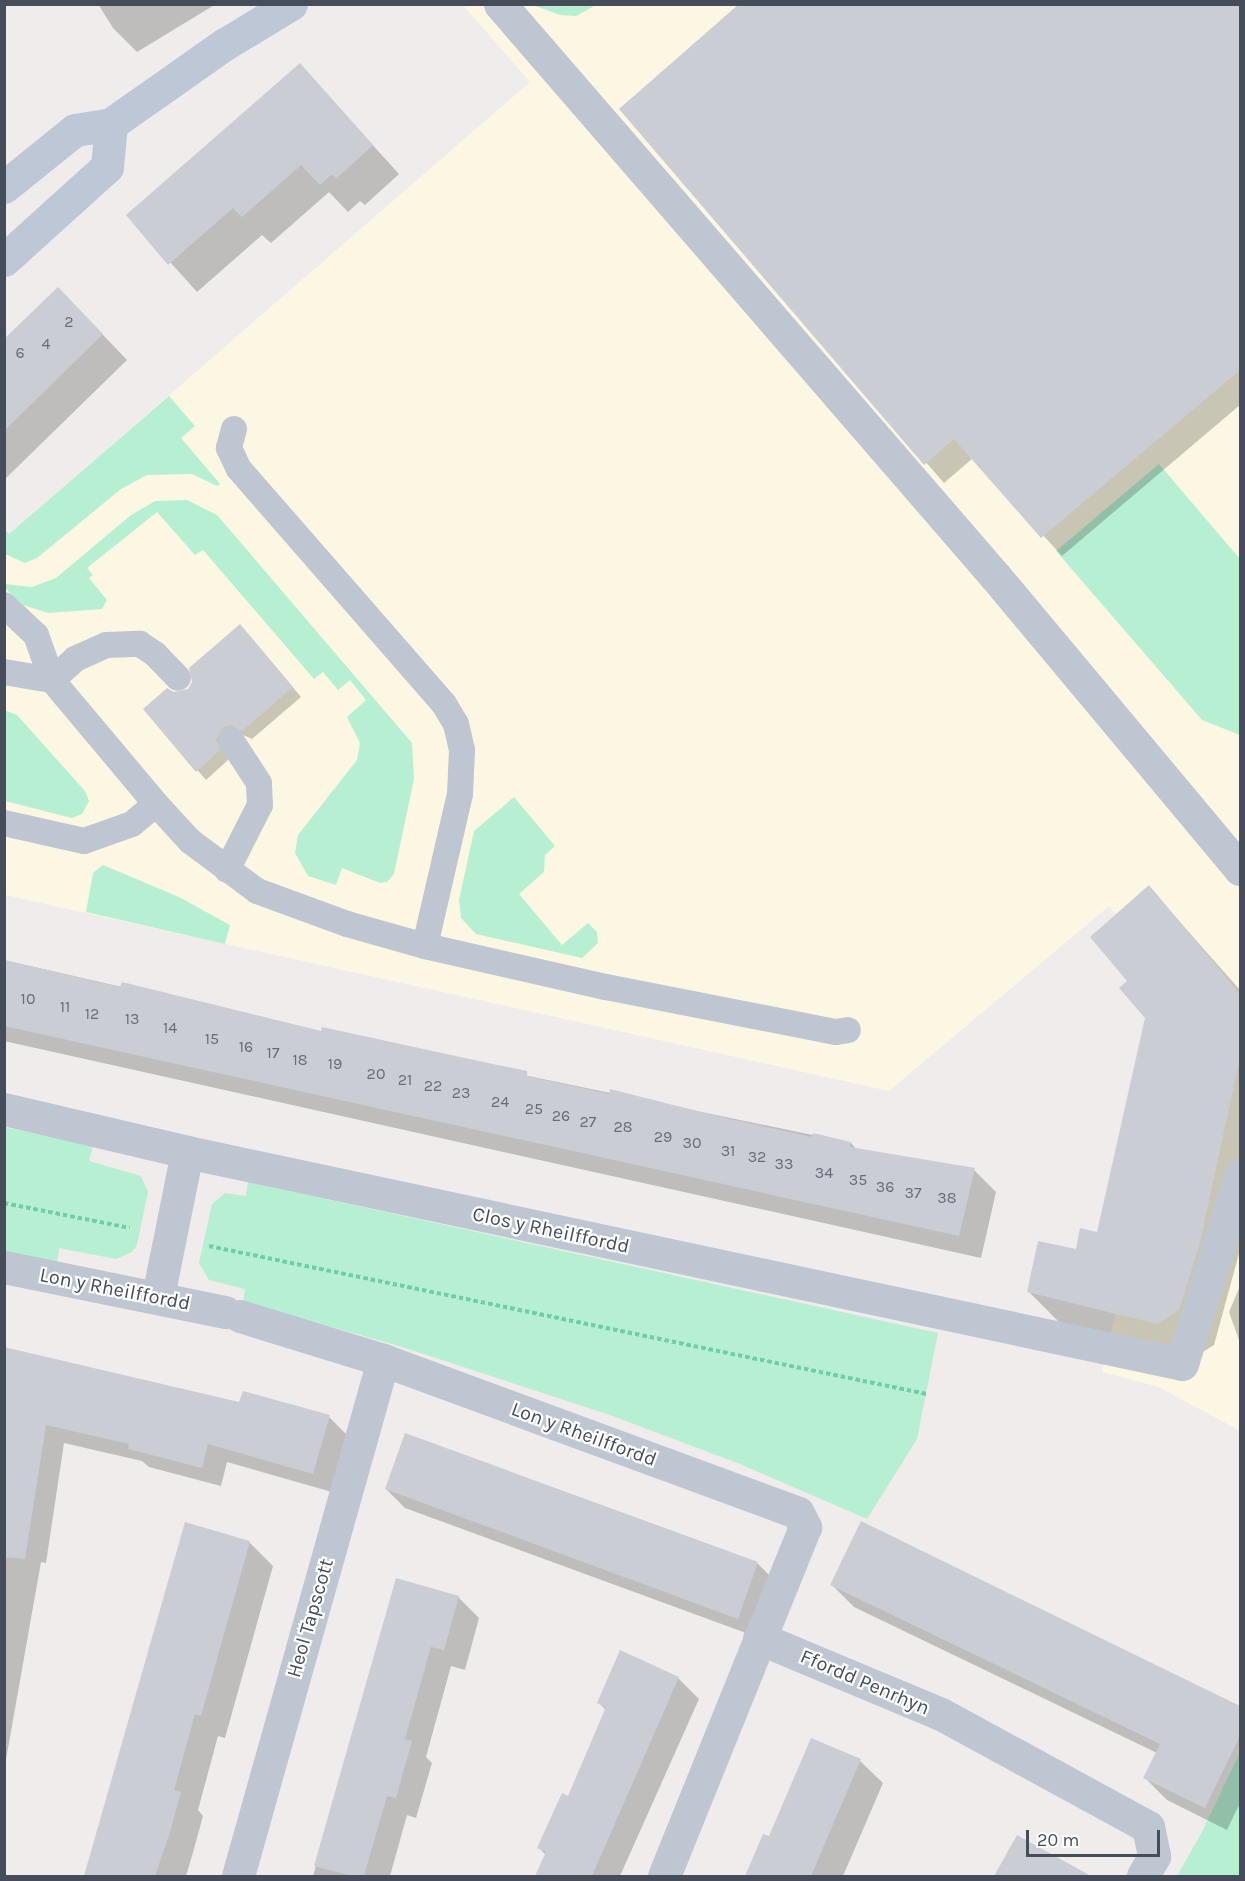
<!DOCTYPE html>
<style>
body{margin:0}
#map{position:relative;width:1245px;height:1881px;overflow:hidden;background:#efeceb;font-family:Karla,sans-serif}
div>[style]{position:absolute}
.commercial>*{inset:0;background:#fcf7e2}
.green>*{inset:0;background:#b7efd2}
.shadow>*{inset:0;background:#0003}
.building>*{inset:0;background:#cbcdd4}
.path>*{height:4px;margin-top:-2px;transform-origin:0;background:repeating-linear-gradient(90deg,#6fcda8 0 4.5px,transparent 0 7.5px)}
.lane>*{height:26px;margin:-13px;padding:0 13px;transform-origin:13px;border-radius:13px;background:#bec6d2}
.street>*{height:33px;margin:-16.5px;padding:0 16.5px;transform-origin:16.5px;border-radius:16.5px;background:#bec6d2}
.secondary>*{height:33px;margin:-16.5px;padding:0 16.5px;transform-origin:16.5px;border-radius:16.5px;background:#bdc7d6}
span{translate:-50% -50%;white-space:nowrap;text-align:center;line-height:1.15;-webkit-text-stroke:4.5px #fff;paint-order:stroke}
.number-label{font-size:16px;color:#666d78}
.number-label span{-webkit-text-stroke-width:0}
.street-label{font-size:20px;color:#444d59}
.frame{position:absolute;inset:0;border:6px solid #444d59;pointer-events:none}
.scale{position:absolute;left:1026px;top:1830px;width:134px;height:27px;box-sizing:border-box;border:3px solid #444d59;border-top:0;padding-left:8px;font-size:18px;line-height:21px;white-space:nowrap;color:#444d59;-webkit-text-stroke:4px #fff;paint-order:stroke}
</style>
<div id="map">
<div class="commercial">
<i style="clip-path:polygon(463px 5px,1240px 5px,1240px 1431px,1159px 1387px,1102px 1372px,1187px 1000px,1109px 906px,889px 1091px,5px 895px,4px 530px,9px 534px,530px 82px)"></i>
</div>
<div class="green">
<i style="clip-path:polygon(533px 5px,596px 5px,576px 16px,560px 15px)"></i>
<i style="clip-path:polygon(169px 396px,195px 426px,181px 438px,220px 484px,217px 486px,192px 474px,147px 475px,121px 489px,37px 558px,25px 563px,5px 554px,5px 530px,9px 534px)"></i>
<i style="clip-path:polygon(1159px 464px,1240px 559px,1240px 735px,1202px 720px,1056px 551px)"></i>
<i style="clip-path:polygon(187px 500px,217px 515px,412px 743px,414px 779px,394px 874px,387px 882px,380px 883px,342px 868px,336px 885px,308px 876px,295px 853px,298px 835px,357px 760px,360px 743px,347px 717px,366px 700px,350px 680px,338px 690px,323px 672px,314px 679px,203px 550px,195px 555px,157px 512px,87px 568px,93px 575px,89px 578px,107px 600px,102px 609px,48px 613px,23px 605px,5px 588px,5px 584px,32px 587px,56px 578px,131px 515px,155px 501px)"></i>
<i style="clip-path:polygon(4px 710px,17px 715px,85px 791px,89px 801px,82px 814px,72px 818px,5px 801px)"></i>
<i style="clip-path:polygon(514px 797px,555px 846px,545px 855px,544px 872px,519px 894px,562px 945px,588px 923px,597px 932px,598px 943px,582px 958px,476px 934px,461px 918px,459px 900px,474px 831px)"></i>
<i style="clip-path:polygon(103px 865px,179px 897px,230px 925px,225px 944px,86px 912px,93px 873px)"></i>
<i style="clip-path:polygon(4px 1127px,93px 1146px,89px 1161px,141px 1176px,148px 1192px,137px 1245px,132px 1252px,116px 1259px,59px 1248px,57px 1263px,5px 1253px)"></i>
<i style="clip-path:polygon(248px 1182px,938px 1333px,917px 1439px,867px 1519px,740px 1464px,610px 1415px,399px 1346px,243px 1302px,245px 1289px,209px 1280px,199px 1263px,212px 1204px,225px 1193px,246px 1196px)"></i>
<i style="clip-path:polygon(1240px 1752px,1240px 1876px,1177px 1876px,1202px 1832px)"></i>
</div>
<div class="shadow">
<i style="clip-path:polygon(98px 4px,216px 4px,137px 52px,113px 28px)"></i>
<i style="clip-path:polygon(742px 4px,1240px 4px,1240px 405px,1062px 556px,973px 458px,944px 483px,621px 109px)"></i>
<i style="clip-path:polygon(300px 65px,399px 174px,365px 205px,360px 201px,348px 212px,329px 192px,271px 243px,262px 235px,197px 292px,128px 215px)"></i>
<i style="clip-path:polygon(83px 314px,127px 360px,4px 480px,4px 341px)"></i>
<i style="clip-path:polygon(249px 635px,301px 697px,252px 739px,241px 734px,225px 750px,228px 760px,206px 780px,145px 709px,189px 690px)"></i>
<i style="clip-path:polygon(1149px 887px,1240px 990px,1240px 1250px,1214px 1345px,1193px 1358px,1063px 1326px,1028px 1291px,1098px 1234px,1146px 1017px,1129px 981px)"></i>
<i style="clip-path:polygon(4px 960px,322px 1033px,851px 1143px,857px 1150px,974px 1170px,996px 1192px,981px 1258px,4px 1041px)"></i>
<i style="clip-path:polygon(1240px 1286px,1240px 1343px,1229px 1312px)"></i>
<i style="clip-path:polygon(4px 1349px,240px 1404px,329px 1417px,348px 1436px,332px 1492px,227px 1462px,221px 1486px,149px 1467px,142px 1461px,64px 1443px,46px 1563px,41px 1562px,4px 1771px)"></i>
<i style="clip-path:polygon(406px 1435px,758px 1564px,777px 1583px,757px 1637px,405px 1508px,386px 1489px)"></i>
<i style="clip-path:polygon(186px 1523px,249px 1542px,273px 1566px,225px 1738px,218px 1736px,198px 1810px,203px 1816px,192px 1856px,186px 1876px,85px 1876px)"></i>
<i style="clip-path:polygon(861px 1523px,1240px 1708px,1240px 1803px,1227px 1830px,1167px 1800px,1145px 1778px,1157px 1753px,854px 1607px,832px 1585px)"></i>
<i style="clip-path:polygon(397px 1580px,458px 1597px,479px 1618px,465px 1670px,451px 1666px,426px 1757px,432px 1763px,416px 1818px,407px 1815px,390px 1876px,313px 1876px)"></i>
<i style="clip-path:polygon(678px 1678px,699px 1699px,620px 1876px,536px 1876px,546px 1855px,539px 1848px,569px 1798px,606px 1710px,599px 1703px)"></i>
<i style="clip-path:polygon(860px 1761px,883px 1783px,843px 1876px,746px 1876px,764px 1836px,770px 1838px)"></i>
<i style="clip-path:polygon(1018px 1837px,1064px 1863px,1078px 1876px,996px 1876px)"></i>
</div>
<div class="building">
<i style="clip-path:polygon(739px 4px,1240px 4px,1240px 370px,1041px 538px,954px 439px,924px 465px,619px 109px)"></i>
<i style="clip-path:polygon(300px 63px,373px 145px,336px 179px,332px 174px,320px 185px,301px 165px,242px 217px,233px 208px,168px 265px,126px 215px)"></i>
<i style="clip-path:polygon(58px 287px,103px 334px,4px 431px,4px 339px)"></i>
<i style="clip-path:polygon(240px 624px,293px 687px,242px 731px,231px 725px,222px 728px,216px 740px,220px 750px,196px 772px,143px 709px,167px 688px,174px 692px,188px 689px,192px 682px,189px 668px)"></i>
<i style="clip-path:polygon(1149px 885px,1240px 994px,1240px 1058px,1200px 1242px,1179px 1310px,1157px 1324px,1027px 1292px,1038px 1241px,1076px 1249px,1080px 1228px,1097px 1232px,1145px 1018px,1119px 988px,1127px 981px,1090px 937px)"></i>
<i style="clip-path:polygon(4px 960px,120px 987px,122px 982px,321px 1031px,322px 1027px,488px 1063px,527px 1071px,527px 1076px,609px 1094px,610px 1089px,717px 1116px,812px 1137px,813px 1133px,851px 1142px,850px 1147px,975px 1168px,959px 1236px,4px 1026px)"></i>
<i style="clip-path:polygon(4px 1347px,239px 1402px,243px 1391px,330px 1415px,313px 1474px,208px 1444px,202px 1468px,128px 1449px,129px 1444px,46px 1425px,25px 1559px,4px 1557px)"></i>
<i style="clip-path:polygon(405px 1433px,758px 1562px,738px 1619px,385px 1489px)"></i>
<i style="clip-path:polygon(861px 1521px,1240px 1706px,1240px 1736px,1205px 1808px,1143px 1778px,1160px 1744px,830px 1585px)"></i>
<i style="clip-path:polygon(185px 1522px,250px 1541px,201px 1716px,195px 1714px,174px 1790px,181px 1792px,170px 1832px,155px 1876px,84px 1876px)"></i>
<i style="clip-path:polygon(396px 1578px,459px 1596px,444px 1650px,431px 1647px,405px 1739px,412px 1741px,396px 1798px,387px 1796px,364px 1876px,352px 1876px,314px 1866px)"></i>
<i style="clip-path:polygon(620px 1650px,679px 1677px,592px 1876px,535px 1876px,546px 1852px,537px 1848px,562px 1793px,568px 1796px,606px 1707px,597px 1703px)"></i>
<i style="clip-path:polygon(811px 1738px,861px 1759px,811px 1876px,745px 1876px,763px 1834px,769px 1836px)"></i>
<i style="clip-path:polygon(1017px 1835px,1091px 1876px,994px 1876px)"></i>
</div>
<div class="path">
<i style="left:4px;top:1203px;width:128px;rotate:11.2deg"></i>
<i style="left:209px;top:1246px;width:733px;rotate:11.65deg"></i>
</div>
<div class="lane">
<i style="left:234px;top:429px;width:20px;rotate:105deg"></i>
<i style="left:229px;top:448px;width:23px;rotate:65deg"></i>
<i style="left:239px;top:469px;width:312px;rotate:48.9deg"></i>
<i style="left:444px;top:704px;width:23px;rotate:59deg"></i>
<i style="left:456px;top:724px;width:27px;rotate:77deg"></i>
<i style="left:462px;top:750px;width:44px;rotate:92.6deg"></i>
<i style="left:460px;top:794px;width:156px;rotate:103deg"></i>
<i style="left:4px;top:605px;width:44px;rotate:43.2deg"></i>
<i style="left:36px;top:635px;width:48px;rotate:70.4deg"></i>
<i style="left:52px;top:680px;width:162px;rotate:50deg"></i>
<i style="left:156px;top:804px;width:50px;rotate:47.4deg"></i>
<i style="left:190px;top:841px;width:84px;rotate:36.7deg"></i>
<i style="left:257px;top:891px;width:96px;rotate:20.1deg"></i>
<i style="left:347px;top:924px;width:81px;rotate:15.8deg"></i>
<i style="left:425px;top:946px;width:186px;rotate:12.8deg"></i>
<i style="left:606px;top:987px;width:234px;rotate:11.1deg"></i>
<i style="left:836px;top:1032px;width:12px;rotate:-9deg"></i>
<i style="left:4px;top:672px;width:49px;rotate:9.5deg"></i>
<i style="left:52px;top:680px;width:31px;rotate:-42deg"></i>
<i style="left:75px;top:659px;width:34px;rotate:-24deg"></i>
<i style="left:106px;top:645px;width:34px;rotate:-2deg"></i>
<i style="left:140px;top:644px;width:18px;rotate:34deg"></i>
<i style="left:155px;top:654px;width:33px;rotate:46deg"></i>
<i style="left:4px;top:823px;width:82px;rotate:12.7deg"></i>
<i style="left:84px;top:841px;width:51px;rotate:-19.5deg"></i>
<i style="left:132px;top:824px;width:31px;rotate:-40deg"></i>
<i style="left:227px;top:870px;width:73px;rotate:-63.1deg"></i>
<i style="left:260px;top:805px;width:22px;rotate:-93deg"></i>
<i style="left:259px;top:783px;width:51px;rotate:-123.1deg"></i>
</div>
<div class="street">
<i style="left:500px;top:4px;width:756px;rotate:49.13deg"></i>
<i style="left:995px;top:576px;width:382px;rotate:50.1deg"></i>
<i style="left:4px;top:1109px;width:188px;rotate:13.2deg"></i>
<i style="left:187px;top:1152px;width:1017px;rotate:12.03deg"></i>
<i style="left:1182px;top:1364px;width:198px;rotate:-72.9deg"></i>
<i style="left:4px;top:1267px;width:226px;rotate:11.5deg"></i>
<i style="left:158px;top:1296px;width:147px;rotate:-78.6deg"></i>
<i style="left:240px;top:1316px;width:150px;rotate:17.1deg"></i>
<i style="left:383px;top:1360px;width:442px;rotate:20.2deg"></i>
<i style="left:798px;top:1513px;width:16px;rotate:63deg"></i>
<i style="left:805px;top:1527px;width:376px;rotate:112deg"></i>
<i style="left:759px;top:1638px;width:197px;rotate:22.7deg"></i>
<i style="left:941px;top:1714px;width:236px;rotate:28.6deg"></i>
<i style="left:1148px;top:1827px;width:30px;rotate:78deg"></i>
<i style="left:1154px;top:1856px;width:23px;rotate:119deg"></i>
<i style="left:238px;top:1876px;width:536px;rotate:-74.3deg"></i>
</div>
<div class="secondary">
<i style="left:4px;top:187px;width:91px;rotate:-38.8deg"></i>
<i style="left:75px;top:130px;width:36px;rotate:-9deg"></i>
<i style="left:111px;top:124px;width:139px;rotate:-35.1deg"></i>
<i style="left:225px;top:44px;width:77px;rotate:-31.2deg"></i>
<i style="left:4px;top:260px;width:139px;rotate:-42.1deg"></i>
<i style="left:107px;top:167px;width:43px;rotate:-84.7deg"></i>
</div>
<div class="number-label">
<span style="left:69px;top:322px">2</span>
<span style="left:46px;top:344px">4</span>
<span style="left:20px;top:353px">6</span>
<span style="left:28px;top:999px">10</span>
<span style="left:65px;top:1007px">11</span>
<span style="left:92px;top:1014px">12</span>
<span style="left:132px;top:1019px">13</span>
<span style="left:170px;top:1028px">14</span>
<span style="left:212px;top:1039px">15</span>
<span style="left:246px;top:1047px">16</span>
<span style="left:273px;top:1053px">17</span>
<span style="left:300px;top:1060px">18</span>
<span style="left:335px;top:1064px">19</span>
<span style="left:376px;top:1074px">20</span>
<span style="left:405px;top:1080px">21</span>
<span style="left:433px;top:1086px">22</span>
<span style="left:461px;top:1093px">23</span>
<span style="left:500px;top:1102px">24</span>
<span style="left:534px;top:1109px">25</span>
<span style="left:561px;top:1116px">26</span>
<span style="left:588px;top:1122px">27</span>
<span style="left:623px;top:1127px">28</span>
<span style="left:663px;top:1137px">29</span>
<span style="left:692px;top:1143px">30</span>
<span style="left:728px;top:1151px">31</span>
<span style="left:757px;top:1157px">32</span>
<span style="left:784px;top:1164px">33</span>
<span style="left:824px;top:1173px">34</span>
<span style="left:858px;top:1180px">35</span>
<span style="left:885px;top:1187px">36</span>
<span style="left:913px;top:1193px">37</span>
<span style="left:947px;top:1198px">38</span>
</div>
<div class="street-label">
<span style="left:551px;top:1230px;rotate:12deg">Clos y Rheilffordd</span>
<span style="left:115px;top:1289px;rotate:11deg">Lon y Rheilffordd</span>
<span style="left:584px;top:1434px;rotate:20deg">Lon y Rheilffordd</span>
<span style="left:310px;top:1618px;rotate:-74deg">Heol Tapscott</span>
<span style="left:865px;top:1682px;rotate:23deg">Ffordd Penrhyn</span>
</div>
<div class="frame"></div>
<div class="scale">20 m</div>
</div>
